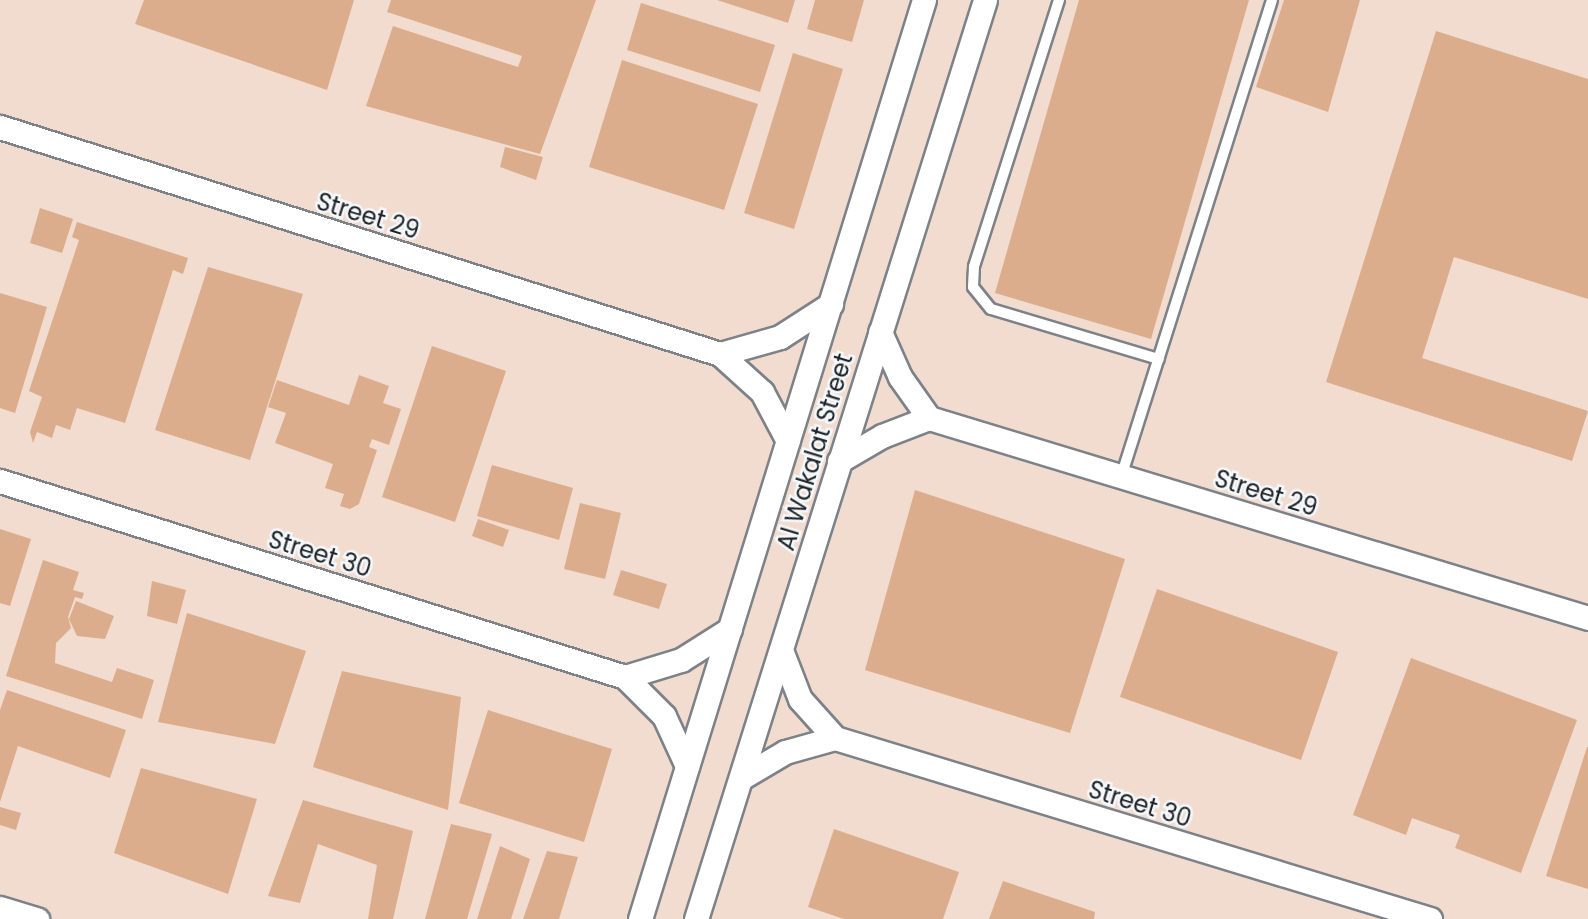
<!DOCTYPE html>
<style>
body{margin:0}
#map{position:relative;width:1588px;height:919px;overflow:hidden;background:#e6ecf2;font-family:Poppins,sans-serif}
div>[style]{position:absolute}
.industrial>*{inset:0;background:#f2dccf}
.building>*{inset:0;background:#dbad8c}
.roads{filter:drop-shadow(2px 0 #7d8288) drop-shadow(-2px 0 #7d8288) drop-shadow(0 2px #7d8288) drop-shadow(0 -2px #7d8288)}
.service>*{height:10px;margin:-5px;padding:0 5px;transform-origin:5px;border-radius:5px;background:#fff}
.minor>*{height:23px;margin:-11.5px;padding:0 11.5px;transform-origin:11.5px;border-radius:11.5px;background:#fff}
span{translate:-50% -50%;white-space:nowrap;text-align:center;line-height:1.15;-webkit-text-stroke:5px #f4f9fe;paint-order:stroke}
.street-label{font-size:24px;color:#202224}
</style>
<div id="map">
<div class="industrial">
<i style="clip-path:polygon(0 0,1588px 0,1588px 919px,0 919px)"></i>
</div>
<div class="building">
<i style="clip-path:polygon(144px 0,354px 0,327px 90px,135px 24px)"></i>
<i style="clip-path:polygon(391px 0,596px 0,540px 154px,366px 106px,393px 26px,518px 67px,522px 56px,387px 12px)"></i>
<i style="clip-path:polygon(717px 0,795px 0,788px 23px)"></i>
<i style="clip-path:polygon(815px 0,864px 0,852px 42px,807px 29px)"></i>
<i style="clip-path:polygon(1079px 0,1249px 0,1151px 339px,995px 293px)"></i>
<i style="clip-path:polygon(1284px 0,1360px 0,1328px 112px,1256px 87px)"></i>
<i style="clip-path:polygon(641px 3px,775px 45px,760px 92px,627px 50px)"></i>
<i style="clip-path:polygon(1436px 31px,1588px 79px,1588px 299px,1454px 257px,1422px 358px,1588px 411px,1572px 461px,1326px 382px)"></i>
<i style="clip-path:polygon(793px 53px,843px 69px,794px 229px,744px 213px)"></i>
<i style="clip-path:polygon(622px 60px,758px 104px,724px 210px,589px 167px)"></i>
<i style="clip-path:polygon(505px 147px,543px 157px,536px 180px,500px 167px)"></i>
<i style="clip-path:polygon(40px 208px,73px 219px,62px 253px,30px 243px)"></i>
<i style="clip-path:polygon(77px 222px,188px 258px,183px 274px,173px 270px,125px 423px,77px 408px,70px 430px,56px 425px,52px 438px,37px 432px,33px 443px,30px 432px,42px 397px,29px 391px,79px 240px,72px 237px)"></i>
<i style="clip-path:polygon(208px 267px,303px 294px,250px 460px,155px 430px)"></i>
<i style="clip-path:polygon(0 293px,47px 307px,15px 413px,0 408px)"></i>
<i style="clip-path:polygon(432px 346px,506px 371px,455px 522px,382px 497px)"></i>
<i style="clip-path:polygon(359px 375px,389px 386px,383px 403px,401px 409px,389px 445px,372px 439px,369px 447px,377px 450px,359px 504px,350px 509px,340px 506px,344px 494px,325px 488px,333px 464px,275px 443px,286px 413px,268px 407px,277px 380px,349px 405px)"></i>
<i style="clip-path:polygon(492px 465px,573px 488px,559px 540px,477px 516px)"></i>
<i style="clip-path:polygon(915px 490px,1125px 559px,1070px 733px,865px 670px)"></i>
<i style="clip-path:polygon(580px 503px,621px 513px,605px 579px,564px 569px)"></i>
<i style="clip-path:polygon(478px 519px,509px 530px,503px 547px,472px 536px)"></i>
<i style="clip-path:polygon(0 529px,31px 539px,10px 606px,0 603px)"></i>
<i style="clip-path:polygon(43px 560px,79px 572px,73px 590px,84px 593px,82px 599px,75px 597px,68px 617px,71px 628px,56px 643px,55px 663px,112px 682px,117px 668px,154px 680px,142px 719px,6px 676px)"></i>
<i style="clip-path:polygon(621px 570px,667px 584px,659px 609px,613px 595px)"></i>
<i style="clip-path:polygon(152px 581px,186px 590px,177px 624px,147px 616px)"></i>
<i style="clip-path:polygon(1157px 589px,1338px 652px,1301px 760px,1120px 697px)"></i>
<i style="clip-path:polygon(76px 601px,114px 616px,105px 639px,77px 636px,69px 619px)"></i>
<i style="clip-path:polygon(187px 613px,306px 651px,275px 744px,158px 722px)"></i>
<i style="clip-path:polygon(1411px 658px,1577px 720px,1521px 873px,1455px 848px,1460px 835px,1412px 818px,1406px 835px,1353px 815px)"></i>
<i style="clip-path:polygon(342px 671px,461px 697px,448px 810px,313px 767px)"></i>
<i style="clip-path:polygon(7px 690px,126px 730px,110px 778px,18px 746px,0 802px,0 710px)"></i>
<i style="clip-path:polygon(488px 710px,612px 749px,584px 842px,459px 803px)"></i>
<i style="clip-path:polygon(1587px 747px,1588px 747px,1588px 889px,1546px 876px)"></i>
<i style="clip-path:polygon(141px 768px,257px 799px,228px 894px,114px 853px)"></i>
<i style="clip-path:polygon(303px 800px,413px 831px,393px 919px,368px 919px,377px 865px,318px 844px,300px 903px,268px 896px)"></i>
<i style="clip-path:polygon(0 807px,21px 813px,16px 830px,0 825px)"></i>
<i style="clip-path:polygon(451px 824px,492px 834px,467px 919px,425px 919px)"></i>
<i style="clip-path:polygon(834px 829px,959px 872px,943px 919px,844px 919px,808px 907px)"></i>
<i style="clip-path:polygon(500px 846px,530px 859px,511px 919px,477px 919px)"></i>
<i style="clip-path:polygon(547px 851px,578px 857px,559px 919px,523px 919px)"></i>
<i style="clip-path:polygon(1003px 881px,1095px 912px,1094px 919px,989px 919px)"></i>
</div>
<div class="roads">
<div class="service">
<i style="left:1059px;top:0;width:280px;rotate:107.7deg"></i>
<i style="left:974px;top:267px;width:20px;rotate:93deg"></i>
<i style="left:973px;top:287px;width:28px;rotate:51deg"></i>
<i style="left:991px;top:309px;width:175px;rotate:16.6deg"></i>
<i style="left:1121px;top:477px;width:500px;rotate:-72.43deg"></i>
</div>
<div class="minor">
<i style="left:0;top:127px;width:755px;rotate:17.5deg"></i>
<i style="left:720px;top:354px;width:57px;rotate:42.1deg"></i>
<i style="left:762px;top:392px;width:55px;rotate:62deg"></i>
<i style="left:880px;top:332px;width:49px;rotate:66deg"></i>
<i style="left:900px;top:377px;width:50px;rotate:54.7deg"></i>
<i style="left:929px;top:418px;width:689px;rotate:16.88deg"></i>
<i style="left:720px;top:354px;width:62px;rotate:-15.8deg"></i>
<i style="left:780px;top:337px;width:61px;rotate:-32.9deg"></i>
<i style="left:839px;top:461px;width:50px;rotate:-30.2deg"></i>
<i style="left:882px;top:436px;width:50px;rotate:-21deg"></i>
<i style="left:0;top:481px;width:655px;rotate:17.41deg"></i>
<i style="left:625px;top:677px;width:55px;rotate:45deg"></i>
<i style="left:664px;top:716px;width:55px;rotate:65.3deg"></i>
<i style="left:781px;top:650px;width:53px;rotate:68.8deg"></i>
<i style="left:800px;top:699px;width:52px;rotate:48.1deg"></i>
<i style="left:835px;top:738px;width:622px;rotate:16.92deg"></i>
<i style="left:625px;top:677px;width:59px;rotate:-16.9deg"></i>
<i style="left:681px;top:660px;width:58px;rotate:-32.3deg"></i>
<i style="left:741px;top:778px;width:51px;rotate:-30.6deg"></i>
<i style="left:785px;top:752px;width:52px;rotate:-15.6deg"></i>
<i style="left:0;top:908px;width:39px;rotate:17deg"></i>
<i style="left:640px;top:919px;width:962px;rotate:-72.83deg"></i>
<i style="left:696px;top:919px;width:963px;rotate:-72.54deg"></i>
</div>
</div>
<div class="street-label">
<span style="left:368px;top:216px;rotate:17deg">Street 29</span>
<span style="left:815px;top:452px;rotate:-73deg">Al Wakalat Street</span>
<span style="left:1266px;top:493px;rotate:17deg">Street 29</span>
<span style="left:320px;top:554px;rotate:17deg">Street 30</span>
<span style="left:1140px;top:804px;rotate:17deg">Street 30</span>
</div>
</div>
